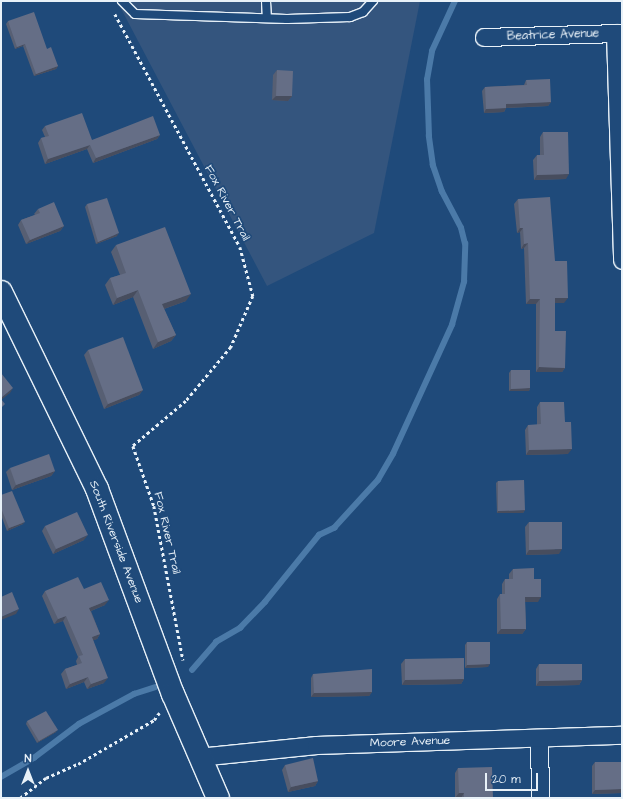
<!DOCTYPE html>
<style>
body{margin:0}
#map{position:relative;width:623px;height:799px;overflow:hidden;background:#1f4a7a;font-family:"Architects Daughter",sans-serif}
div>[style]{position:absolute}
.built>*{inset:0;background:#34557e}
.stream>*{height:5.5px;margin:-2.75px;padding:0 2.75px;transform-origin:2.75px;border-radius:2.75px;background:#4b7aa8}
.path>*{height:2.5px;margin-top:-1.25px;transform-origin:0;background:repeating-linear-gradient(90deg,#e8f1f8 0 3px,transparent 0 6px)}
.roads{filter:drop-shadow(1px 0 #e8f1f8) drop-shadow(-1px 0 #e8f1f8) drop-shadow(0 1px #e8f1f8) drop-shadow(0 -1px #e8f1f8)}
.lane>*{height:8px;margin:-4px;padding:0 4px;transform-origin:4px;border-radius:4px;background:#1f4a7a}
.street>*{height:17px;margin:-8.5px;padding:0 8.5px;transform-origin:8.5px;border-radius:8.5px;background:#1f4a7a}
.secondary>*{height:22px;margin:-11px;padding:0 11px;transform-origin:11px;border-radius:11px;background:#1f4a7a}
.wall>*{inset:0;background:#575f73}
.shaded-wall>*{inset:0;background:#474d5e}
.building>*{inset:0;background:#656e86}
span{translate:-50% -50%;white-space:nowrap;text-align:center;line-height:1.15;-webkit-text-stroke:3.5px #1f4a7a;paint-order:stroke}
.street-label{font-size:12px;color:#e8f1f8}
.frame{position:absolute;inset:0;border:2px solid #e8f1f8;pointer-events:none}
.north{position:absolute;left:8px;top:751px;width:40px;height:40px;-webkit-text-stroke:3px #1f4a7a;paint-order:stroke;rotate:0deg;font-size:11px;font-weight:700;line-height:16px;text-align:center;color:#e8f1f8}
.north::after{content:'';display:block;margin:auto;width:14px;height:18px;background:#e8f1f8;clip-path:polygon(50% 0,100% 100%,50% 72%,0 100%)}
.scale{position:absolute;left:485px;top:773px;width:53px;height:18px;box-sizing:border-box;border:2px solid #e8f1f8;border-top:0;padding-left:5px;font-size:12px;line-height:14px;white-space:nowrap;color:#e8f1f8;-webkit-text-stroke:3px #1f4a7a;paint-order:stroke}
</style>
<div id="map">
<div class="built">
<i style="clip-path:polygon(117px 1px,420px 1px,374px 233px,267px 286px)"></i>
</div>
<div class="stream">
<i style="left:192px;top:670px;width:37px;rotate:-49deg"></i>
<i style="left:216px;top:642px;width:28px;rotate:-30deg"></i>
<i style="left:240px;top:628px;width:36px;rotate:-46deg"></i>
<i style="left:265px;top:602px;width:86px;rotate:-51.1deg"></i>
<i style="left:319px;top:535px;width:17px;rotate:-25deg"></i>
<i style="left:334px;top:528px;width:65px;rotate:-47.5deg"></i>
<i style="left:378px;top:480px;width:30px;rotate:-60deg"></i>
<i style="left:393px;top:454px;width:142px;rotate:-65.4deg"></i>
<i style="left:452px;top:325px;width:45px;rotate:-74.4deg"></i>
<i style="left:464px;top:282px;width:38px;rotate:-88deg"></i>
<i style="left:465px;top:244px;width:16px;rotate:-104deg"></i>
<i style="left:461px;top:228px;width:41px;rotate:-117.8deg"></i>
<i style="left:442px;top:192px;width:28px;rotate:-109deg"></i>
<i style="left:433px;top:166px;width:30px;rotate:-98deg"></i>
<i style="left:429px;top:136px;width:56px;rotate:-92deg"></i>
<i style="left:427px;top:80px;width:29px;rotate:-80deg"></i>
<i style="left:432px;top:51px;width:55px;rotate:-65.3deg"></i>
<i style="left:1px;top:777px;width:38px;rotate:-30deg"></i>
<i style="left:34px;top:758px;width:56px;rotate:-37.1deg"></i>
<i style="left:79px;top:724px;width:63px;rotate:-28.6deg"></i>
<i style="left:134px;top:694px;width:22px;rotate:-18deg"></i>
</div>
<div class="path">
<i style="left:115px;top:14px;width:264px;rotate:61.8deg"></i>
<i style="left:240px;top:247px;width:51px;rotate:75.1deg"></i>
<i style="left:253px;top:296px;width:56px;rotate:113.3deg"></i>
<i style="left:231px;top:347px;width:70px;rotate:129.8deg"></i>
<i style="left:186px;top:401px;width:70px;rotate:139.7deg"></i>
<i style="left:133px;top:446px;width:64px;rotate:70.7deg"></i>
<i style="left:154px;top:506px;width:157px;rotate:79.3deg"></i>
<i style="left:20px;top:798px;width:33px;rotate:-38deg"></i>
<i style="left:46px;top:778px;width:35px;rotate:-24deg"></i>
<i style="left:78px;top:764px;width:88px;rotate:-30.1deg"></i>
<i style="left:154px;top:720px;width:9px;rotate:-54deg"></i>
</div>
<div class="roads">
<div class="lane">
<i style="left:122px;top:1px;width:18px;rotate:45deg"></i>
<i style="left:135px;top:14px;width:152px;rotate:1.9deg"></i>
<i style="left:287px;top:19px;width:63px;rotate:-1.8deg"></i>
<i style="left:350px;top:17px;width:14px;rotate:-21deg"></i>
<i style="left:363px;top:12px;width:15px;rotate:-48deg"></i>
<i style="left:266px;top:1px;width:17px;rotate:87deg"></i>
</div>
<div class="street">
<i style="left:615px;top:33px;width:227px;rotate:88.2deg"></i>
<i style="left:484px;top:37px;width:138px;rotate:-1.7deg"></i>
<i style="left:539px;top:738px;width:60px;rotate:89deg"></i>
<i style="left:198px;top:757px;width:119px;rotate:-5.8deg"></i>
<i style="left:316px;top:745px;width:306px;rotate:-1.9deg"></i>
</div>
<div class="secondary">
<i style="left:1px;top:292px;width:219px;rotate:64deg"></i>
<i style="left:97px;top:489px;width:219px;rotate:69.7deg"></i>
<i style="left:173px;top:694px;width:113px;rotate:66.6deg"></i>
</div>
</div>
<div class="wall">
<i style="clip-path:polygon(8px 21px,47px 49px,58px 66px,56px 69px,34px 76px,23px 46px,15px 49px,6px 24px)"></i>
<i style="clip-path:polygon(277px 70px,292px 96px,288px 101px,272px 100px,273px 75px)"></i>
<i style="clip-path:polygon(526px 80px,551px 102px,548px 106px,506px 108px,504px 112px,484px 113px,482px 91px,485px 87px,524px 85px)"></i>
<i style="clip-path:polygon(45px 126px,92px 140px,160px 135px,157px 139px,93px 163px,87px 149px,45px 164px,38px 143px,41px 138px,45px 137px,42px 130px)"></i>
<i style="clip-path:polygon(543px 132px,566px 179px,534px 180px,533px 160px,537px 155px,540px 155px,540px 137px)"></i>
<i style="clip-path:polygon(518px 199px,555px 261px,564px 303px,555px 303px,555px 331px,565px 368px,562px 372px,536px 372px,536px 304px,526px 304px,524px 248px,521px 249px,520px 232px,517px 233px,514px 204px)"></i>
<i style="clip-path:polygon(87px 204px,117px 236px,96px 244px,85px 207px)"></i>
<i style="clip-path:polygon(38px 209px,64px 226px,60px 231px,26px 244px,18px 225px,21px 220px,35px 215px,34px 214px)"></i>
<i style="clip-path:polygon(116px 245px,186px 301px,164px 309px,176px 335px,171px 341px,153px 349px,133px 297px,113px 305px,105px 285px,110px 278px,120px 275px,111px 252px)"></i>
<i style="clip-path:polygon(88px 350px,143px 390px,139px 395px,104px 409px,84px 355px)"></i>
<i style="clip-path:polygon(511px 370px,530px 388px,529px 391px,509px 391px,509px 373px)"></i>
<i style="clip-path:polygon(540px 402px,565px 422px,568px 454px,526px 455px,525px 430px,528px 425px,537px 425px,537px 407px)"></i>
<i style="clip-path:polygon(10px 468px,55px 471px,51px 476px,12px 490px,6px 472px)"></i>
<i style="clip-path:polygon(498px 481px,525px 510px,523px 513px,497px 513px,496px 483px)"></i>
<i style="clip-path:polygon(1px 495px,23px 524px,7px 531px,1px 515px)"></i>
<i style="clip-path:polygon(529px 522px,559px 554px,526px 555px,525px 527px)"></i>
<i style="clip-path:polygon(45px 526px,84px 540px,53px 554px,42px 531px)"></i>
<i style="clip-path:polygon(513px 569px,534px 579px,538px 602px,525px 602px,526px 629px,522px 634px,497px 634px,497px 599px,500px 594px,502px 594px,502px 584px,505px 579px,509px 579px,509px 574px)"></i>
<i style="clip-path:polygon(84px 589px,105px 605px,91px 611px,100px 634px,97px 639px,93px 640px,104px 683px,87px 689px,84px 682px,66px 689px,61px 674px,65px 669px,77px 665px,76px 661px,78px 657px,63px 621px,54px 624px,42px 596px,45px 591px)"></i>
<i style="clip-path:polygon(467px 642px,488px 667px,465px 668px,465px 645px)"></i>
<i style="clip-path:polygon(405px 659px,464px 679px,461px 684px,402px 685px,401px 664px)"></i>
<i style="clip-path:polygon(539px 664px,582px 680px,579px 685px,536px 686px,536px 669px)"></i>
<i style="clip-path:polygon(313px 674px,372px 692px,369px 696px,311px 697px,311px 678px)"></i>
<i style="clip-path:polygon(27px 721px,56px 732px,37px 743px,26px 724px)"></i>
<i style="clip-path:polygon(595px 762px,622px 762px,622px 793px,592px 794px,592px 766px)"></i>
<i style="clip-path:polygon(285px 765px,318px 781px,315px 786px,288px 792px,282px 770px)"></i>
<i style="clip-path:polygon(458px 768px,493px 798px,455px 798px,455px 773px)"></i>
</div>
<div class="shaded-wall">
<i style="clip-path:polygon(25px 44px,23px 46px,15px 49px,17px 47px)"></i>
<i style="clip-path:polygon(58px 66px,56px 69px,34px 76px,36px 74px)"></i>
<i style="clip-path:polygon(276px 96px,292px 96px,288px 101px,272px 100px)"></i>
<i style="clip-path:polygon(551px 102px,548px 106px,503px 108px,506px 104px)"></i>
<i style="clip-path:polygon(506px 108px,504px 112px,484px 113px,486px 109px)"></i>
<i style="clip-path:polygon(160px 135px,157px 139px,93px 163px,96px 158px)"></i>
<i style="clip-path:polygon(90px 145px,87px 149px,45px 164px,48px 159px)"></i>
<i style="clip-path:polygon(569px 174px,566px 179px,534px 180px,537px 175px)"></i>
<i style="clip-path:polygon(64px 226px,60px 231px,26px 244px,30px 240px)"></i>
<i style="clip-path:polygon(520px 228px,523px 228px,520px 232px,517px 233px)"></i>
<i style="clip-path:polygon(119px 233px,117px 236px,96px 244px,98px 242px)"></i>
<i style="clip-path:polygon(528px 243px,524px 248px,521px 249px,524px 244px)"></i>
<i style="clip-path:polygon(138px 290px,133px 297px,113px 305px,117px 298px)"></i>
<i style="clip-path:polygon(191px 294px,186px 301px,158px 311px,162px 304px)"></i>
<i style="clip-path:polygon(555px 298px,568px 298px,564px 303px,552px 303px)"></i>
<i style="clip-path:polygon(530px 299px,540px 299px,536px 304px,526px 304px)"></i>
<i style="clip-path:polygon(176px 335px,171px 341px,153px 349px,158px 342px)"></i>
<i style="clip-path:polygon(539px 367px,565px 368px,562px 372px,536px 372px)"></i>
<i style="clip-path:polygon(13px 388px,10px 393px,1px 400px,1px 398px)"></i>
<i style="clip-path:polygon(530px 388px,529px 391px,509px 391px,511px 389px)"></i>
<i style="clip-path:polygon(143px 390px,139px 395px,104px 409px,108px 404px)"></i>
<i style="clip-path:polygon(572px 449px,568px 454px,526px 455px,529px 450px)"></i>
<i style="clip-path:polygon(55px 471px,51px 476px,12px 490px,16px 485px)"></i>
<i style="clip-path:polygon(525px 510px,523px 513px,497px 513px,498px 511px)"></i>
<i style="clip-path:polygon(25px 522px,23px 524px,7px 531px,9px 528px)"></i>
<i style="clip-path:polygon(88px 535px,84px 540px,53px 554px,56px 549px)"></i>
<i style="clip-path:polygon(562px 549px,559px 554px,526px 555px,529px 550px)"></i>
<i style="clip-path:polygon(525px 597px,541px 597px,538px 602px,522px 602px)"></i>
<i style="clip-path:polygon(109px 600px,105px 605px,86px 613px,89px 608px)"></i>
<i style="clip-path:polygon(19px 609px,16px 614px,1px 620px,1px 617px)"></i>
<i style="clip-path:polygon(66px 616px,63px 621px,54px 624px,58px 619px)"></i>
<i style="clip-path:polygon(501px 629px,526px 629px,522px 634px,497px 634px)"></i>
<i style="clip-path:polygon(100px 634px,97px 639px,89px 642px,92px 637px)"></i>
<i style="clip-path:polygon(490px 664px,488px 667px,465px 668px,467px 665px)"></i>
<i style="clip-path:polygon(88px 677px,84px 682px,66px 689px,70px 684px)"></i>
<i style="clip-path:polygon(108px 678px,104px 683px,87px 689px,91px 684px)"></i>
<i style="clip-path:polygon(464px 679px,461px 684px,402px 685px,405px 680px)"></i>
<i style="clip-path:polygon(582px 680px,579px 685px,536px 686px,539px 681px)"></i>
<i style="clip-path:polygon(372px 692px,369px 696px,311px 697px,314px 693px)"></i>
<i style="clip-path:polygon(58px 730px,56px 732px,37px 743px,39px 741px)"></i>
<i style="clip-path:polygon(318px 781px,315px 786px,288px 792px,291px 787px)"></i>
<i style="clip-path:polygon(622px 789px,622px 793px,592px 794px,595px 790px)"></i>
<i style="clip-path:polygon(459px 793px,464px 793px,461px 798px,455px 798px)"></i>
</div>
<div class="building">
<i style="clip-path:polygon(34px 12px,47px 49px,51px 47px,58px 66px,36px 74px,25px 44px,17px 47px,8px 21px)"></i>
<i style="clip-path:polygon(277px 70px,293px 71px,292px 96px,276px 96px)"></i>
<i style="clip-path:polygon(550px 79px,551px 102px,506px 104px,506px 108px,486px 109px,485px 87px,527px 85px,526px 80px)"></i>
<i style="clip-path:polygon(82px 113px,92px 140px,153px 116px,160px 135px,96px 158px,90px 145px,48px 159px,41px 138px,49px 136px,45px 126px)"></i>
<i style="clip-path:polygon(543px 132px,568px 132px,569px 174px,537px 175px,537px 155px,544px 155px)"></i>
<i style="clip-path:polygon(550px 197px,555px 261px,567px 261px,568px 298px,555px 298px,555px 331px,566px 331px,565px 368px,539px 367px,540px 299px,530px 299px,528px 243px,524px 244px,523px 228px,520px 228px,518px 199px)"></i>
<i style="clip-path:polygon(107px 198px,119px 233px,98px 242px,87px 204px)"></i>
<i style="clip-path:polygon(54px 202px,64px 226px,30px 240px,21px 220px,40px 213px,38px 209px)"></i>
<i style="clip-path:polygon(165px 227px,191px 294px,162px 304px,176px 335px,158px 342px,138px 290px,117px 298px,110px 278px,126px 273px,116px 245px)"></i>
<i style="clip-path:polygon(123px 337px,143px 390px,108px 404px,88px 350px)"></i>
<i style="clip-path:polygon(511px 370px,530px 370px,530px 388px,511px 389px)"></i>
<i style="clip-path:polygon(1px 373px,13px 388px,1px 398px)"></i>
<i style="clip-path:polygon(1px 399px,5px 404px,1px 408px)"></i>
<i style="clip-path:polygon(540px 402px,564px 402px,565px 422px,571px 422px,572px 449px,529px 450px,528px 425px,541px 424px)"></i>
<i style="clip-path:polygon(49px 454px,55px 471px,16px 485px,10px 468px)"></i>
<i style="clip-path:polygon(524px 480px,525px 510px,498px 511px,498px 481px)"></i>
<i style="clip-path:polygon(12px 491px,25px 522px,9px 528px,1px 508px,1px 495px)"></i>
<i style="clip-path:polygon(77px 512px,88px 535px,56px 549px,45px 526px)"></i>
<i style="clip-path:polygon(529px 522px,562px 522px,562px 549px,529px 550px)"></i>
<i style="clip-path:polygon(534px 568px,534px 579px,541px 579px,541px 597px,525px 597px,526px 629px,501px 629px,500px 594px,505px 594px,505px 579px,513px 579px,513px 569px)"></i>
<i style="clip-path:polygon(78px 577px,84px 589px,101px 582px,109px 600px,89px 608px,100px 634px,92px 637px,108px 678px,91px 684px,88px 677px,70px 684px,65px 669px,82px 663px,79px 656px,83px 655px,66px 616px,58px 619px,45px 591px)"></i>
<i style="clip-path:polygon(12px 592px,19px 609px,1px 617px,1px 597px)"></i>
<i style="clip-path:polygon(467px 642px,490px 642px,490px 664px,467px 665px)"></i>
<i style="clip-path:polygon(464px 658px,464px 679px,405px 680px,405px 659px)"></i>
<i style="clip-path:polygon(539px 664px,582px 664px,582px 680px,539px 681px)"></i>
<i style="clip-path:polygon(372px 669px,372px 692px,314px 693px,313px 674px)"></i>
<i style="clip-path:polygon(46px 711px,58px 730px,39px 741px,27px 721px)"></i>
<i style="clip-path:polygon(313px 758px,318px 781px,291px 787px,285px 765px)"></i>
<i style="clip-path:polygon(595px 762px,622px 762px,622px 789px,595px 790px)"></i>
<i style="clip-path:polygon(492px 767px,493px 798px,464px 798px,464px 793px,459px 793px,458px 768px)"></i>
</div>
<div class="street-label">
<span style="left:553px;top:35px;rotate:-2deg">Beatrice Avenue</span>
<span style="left:227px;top:203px;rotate:62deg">Fox River Trail</span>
<span style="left:167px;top:533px;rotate:77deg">Fox River Trail</span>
<span style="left:116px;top:542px;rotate:69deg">South Riverside Avenue</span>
<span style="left:410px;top:742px;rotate:-2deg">Moore Avenue</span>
</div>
<div class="frame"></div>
<div class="north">N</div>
<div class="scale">20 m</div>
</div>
